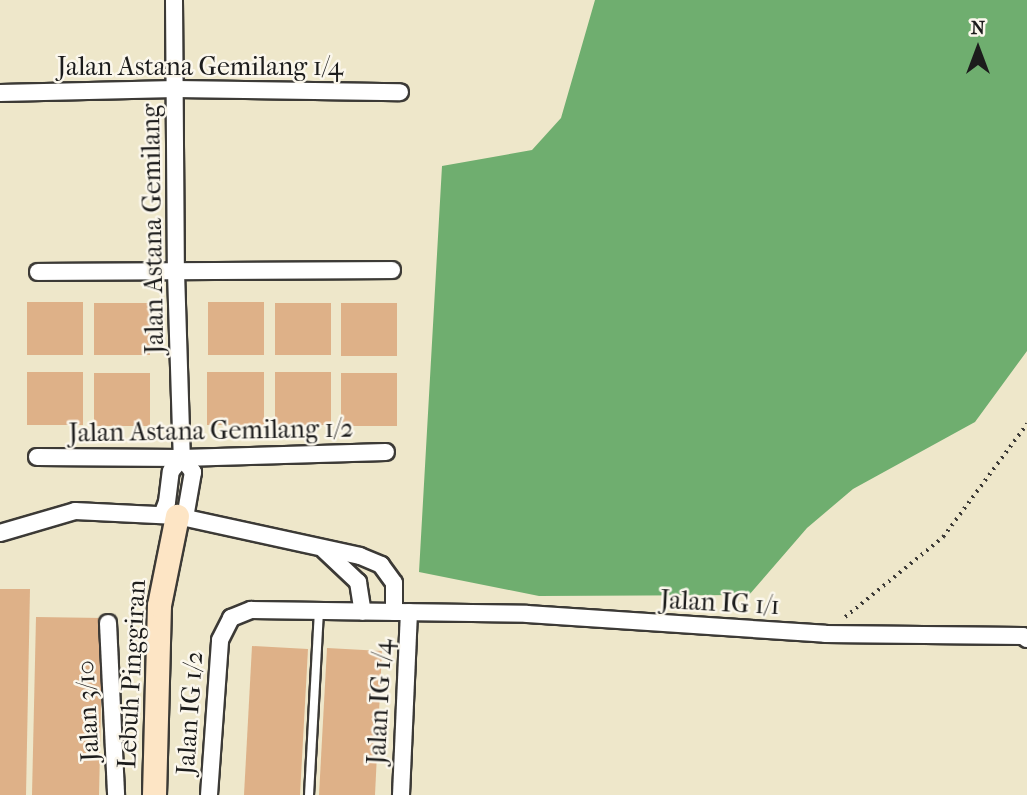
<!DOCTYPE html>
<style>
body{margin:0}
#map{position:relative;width:1027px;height:795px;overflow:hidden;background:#eee7ca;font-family:"IM FELL French Canon",serif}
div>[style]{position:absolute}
.forest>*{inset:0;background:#6fae6f}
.building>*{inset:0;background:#deb188}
.path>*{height:3.5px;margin-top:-1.75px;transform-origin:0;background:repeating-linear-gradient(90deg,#3c3a36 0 2px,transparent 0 7px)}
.roads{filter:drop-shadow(2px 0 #3c3a36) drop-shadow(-2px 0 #3c3a36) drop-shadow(0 2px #3c3a36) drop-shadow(0 -2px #3c3a36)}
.lane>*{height:8px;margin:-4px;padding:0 4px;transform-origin:4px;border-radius:4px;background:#fff}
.street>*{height:16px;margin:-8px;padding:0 8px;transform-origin:8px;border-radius:8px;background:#fff}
.secondary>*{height:23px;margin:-11.5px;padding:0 11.5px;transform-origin:11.5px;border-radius:11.5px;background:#fde5c5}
span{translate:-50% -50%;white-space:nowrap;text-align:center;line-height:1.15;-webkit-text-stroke:5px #fbf7ec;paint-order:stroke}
.street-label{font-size:26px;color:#1c1c1c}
.north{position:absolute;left:943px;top:14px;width:70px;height:70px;-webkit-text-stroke:5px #fbf7ec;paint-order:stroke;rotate:0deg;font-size:19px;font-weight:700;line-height:28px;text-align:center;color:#1c1c1c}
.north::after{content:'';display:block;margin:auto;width:24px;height:32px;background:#1c1c1c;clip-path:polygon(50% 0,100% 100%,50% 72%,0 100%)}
</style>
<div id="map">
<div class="forest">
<i style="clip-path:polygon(595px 0,1027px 0,1027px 351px,975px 422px,853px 489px,807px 528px,749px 595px,539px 596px,419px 572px,442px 166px,532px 150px,561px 118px)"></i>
</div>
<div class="building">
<i style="clip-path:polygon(27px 302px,83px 302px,83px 355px,27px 355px)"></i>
<i style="clip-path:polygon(208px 302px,264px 302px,264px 355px,208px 355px)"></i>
<i style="clip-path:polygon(94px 303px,150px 303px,150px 355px,94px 355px)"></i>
<i style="clip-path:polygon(275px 303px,331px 303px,331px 355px,275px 355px)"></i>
<i style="clip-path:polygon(341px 303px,397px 303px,397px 356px,341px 356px)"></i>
<i style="clip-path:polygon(27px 372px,83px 372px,83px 425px,27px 425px)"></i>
<i style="clip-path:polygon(207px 372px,264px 372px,264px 425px,207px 425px)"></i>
<i style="clip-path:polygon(275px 372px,331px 372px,331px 425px,275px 425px)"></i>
<i style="clip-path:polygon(94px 373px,150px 373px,150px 426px,94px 426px)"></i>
<i style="clip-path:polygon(341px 373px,397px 373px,397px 426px,341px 426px)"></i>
<i style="clip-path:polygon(0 589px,30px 589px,26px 795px,0 795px)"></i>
<i style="clip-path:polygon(36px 617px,103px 618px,99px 795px,32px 795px)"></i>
<i style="clip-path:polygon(252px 646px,308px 649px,300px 795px,244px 795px)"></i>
<i style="clip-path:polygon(327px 648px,382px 651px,375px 795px,319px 795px)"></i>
</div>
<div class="path">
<i style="left:845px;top:617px;width:127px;rotate:-39.2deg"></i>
<i style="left:943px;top:537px;width:141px;rotate:-53.4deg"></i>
</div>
<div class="roads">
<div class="lane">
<i style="left:309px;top:795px;width:185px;rotate:-86.9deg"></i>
</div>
<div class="street">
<i style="left:174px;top:0;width:272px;rotate:89.6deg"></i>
<i style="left:176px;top:272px;width:186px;rotate:88.2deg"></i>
<i style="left:182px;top:458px;width:18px;rotate:52deg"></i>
<i style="left:193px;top:472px;width:47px;rotate:99.9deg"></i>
<i style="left:0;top:93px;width:176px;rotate:-1.3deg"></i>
<i style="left:176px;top:89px;width:224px;rotate:0.8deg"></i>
<i style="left:38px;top:272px;width:354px;rotate:-0.3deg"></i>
<i style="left:37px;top:457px;width:145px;rotate:0.4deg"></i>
<i style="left:182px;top:458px;width:204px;rotate:-1.7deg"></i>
<i style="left:162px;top:515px;width:14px;rotate:-69deg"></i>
<i style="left:167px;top:502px;width:31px;rotate:-83deg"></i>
<i style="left:171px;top:471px;width:17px;rotate:-50deg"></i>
<i style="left:0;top:533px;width:78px;rotate:-16.3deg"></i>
<i style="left:75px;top:511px;width:102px;rotate:2.8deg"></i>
<i style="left:177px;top:516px;width:187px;rotate:12.3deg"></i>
<i style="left:360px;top:556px;width:23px;rotate:23deg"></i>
<i style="left:381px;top:565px;width:22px;rotate:54deg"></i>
<i style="left:394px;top:583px;width:29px;rotate:90deg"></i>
<i style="left:324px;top:550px;width:47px;rotate:43.3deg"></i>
<i style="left:358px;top:582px;width:30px;rotate:81deg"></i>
<i style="left:108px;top:623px;width:172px;rotate:87.3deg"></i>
<i style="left:209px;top:795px;width:155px;rotate:-85.9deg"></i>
<i style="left:220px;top:640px;width:25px;rotate:-63deg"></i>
<i style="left:231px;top:618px;width:22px;rotate:-22deg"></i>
<i style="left:251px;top:610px;width:276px;rotate:0.8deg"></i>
<i style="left:527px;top:614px;width:299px;rotate:3.8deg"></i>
<i style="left:825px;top:634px;width:198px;rotate:0.6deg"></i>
<i style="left:1023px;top:636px;width:5px;rotate:37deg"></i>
<i style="left:401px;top:795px;width:183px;rotate:-87.5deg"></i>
</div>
<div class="secondary">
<i style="left:154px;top:795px;width:190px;rotate:-88.5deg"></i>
<i style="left:159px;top:605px;width:91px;rotate:-78.6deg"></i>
</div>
</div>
<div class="street-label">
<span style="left:200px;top:67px">Jalan Astana Gemilang 1/4</span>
<span style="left:153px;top:229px;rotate:-91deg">Jalan Astana Gemilang</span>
<span style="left:211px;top:431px;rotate:-1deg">Jalan Astana Gemilang 1/2</span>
<span style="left:720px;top:603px;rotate:3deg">Jalan IG 1/1</span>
<span style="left:132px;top:674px;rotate:-87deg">Lebuh Pinggiran</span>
<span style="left:380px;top:702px;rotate:-87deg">Jalan IG 1/4</span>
<span style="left:88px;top:711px;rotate:-93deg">Jalan 3/10</span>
<span style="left:190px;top:713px;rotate:-86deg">Jalan IG 1/2</span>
</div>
<div class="north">N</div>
</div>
